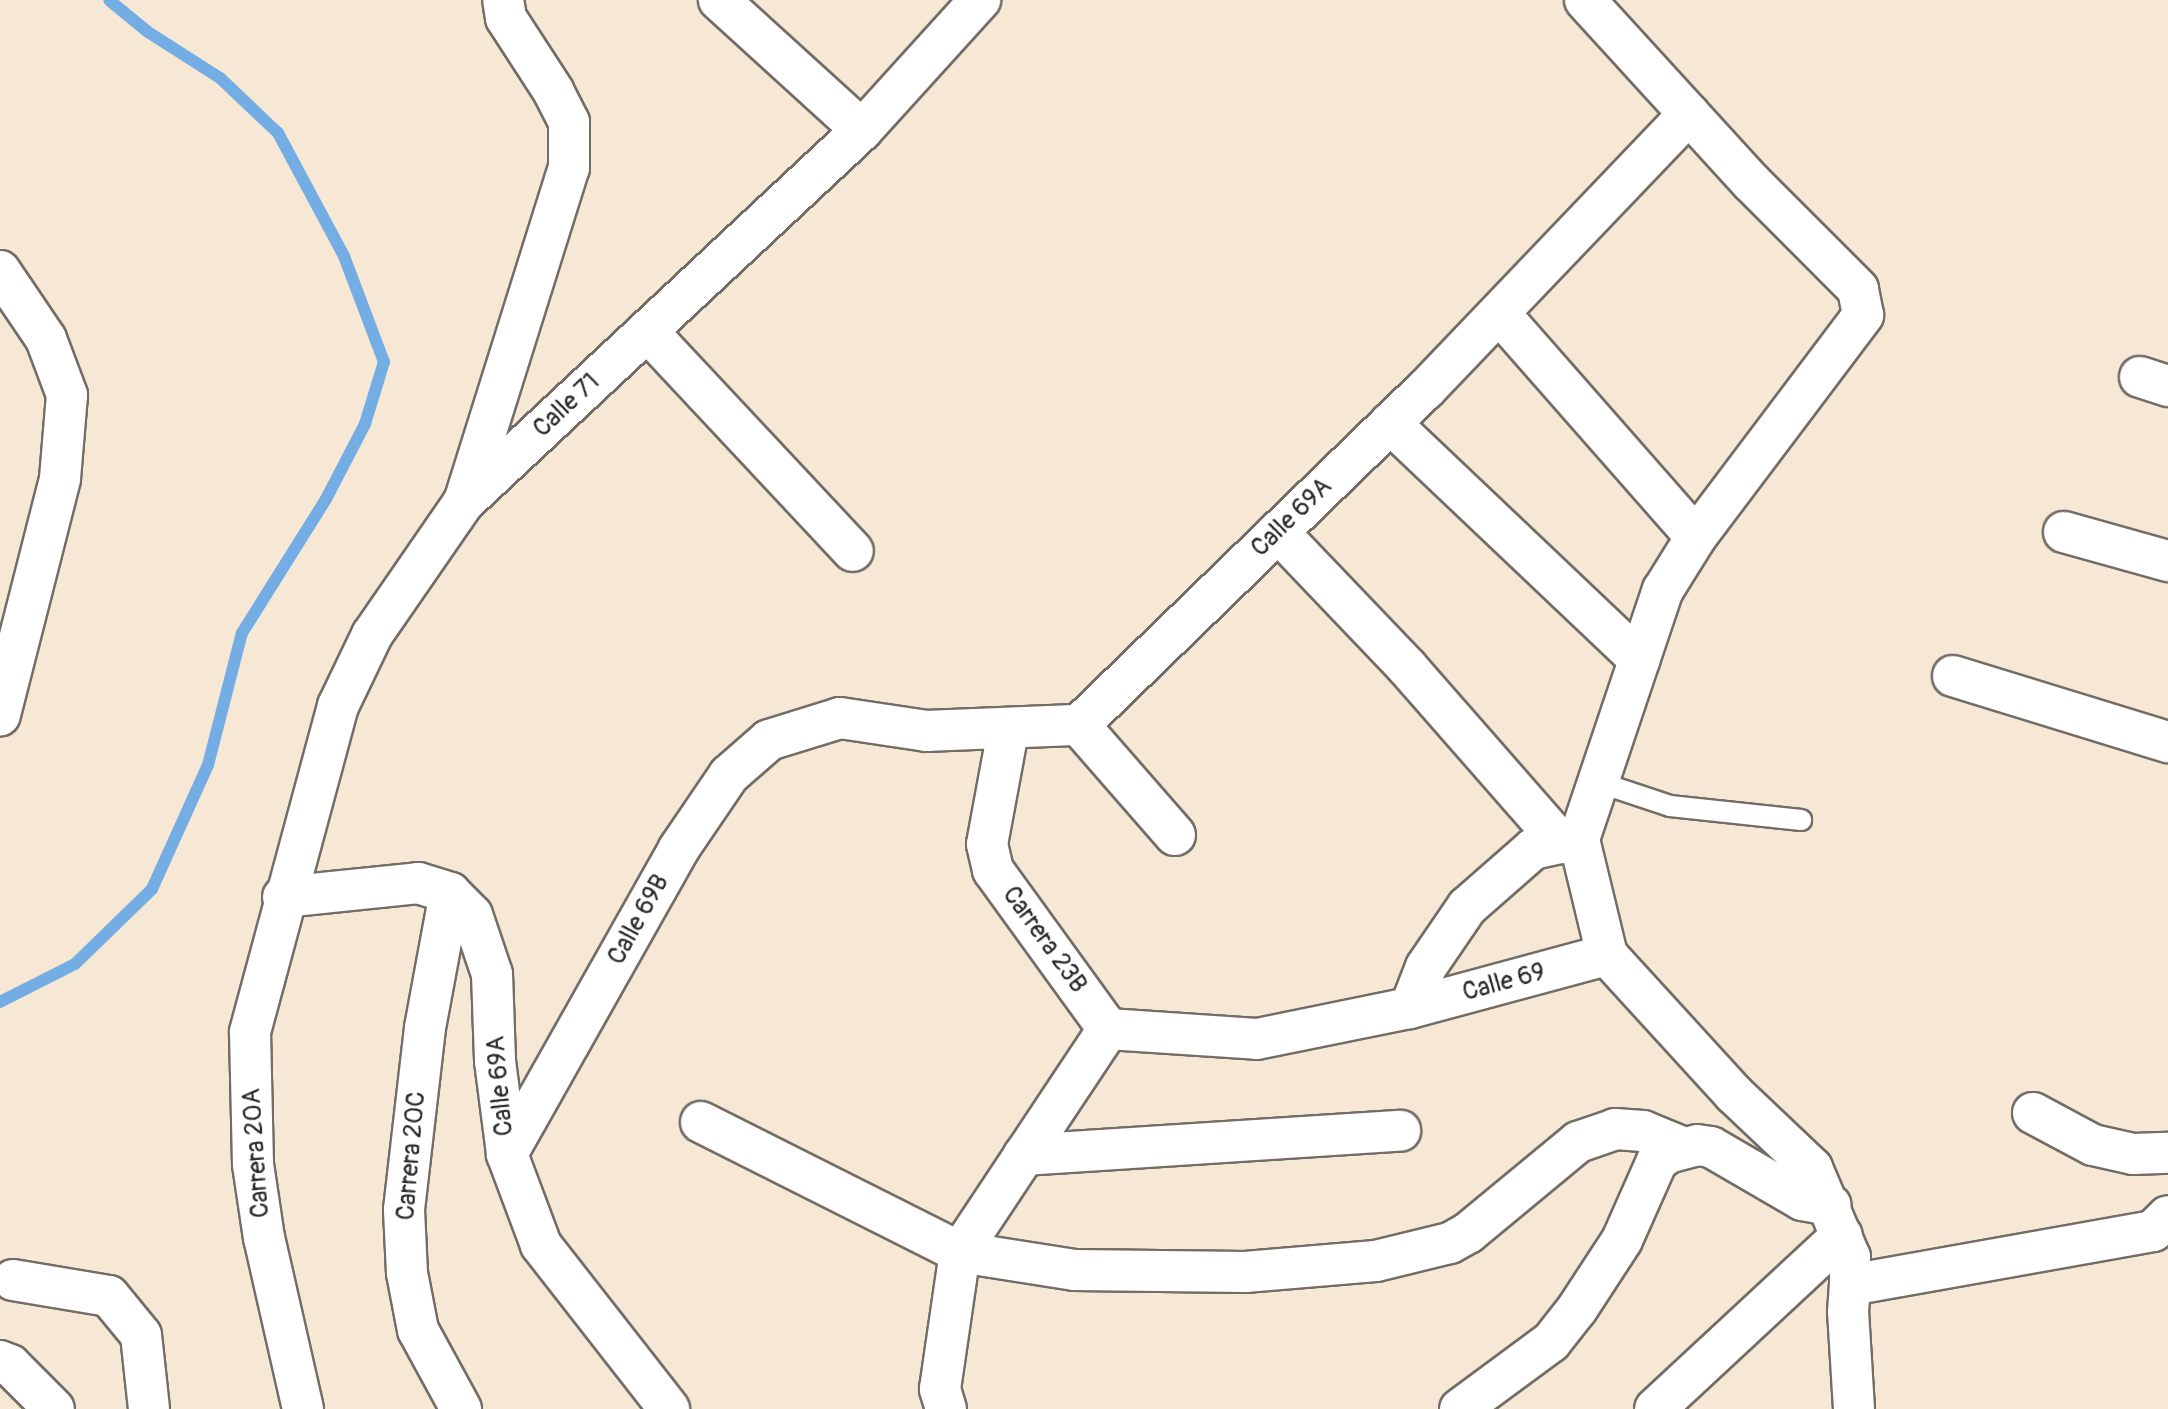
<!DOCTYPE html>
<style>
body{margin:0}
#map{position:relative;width:2168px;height:1409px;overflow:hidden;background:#f6e8d5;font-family:Pangolin,sans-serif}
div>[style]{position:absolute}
.stream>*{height:12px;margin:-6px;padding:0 6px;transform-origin:6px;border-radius:6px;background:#74ade4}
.roads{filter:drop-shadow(2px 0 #726d66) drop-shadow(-2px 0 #726d66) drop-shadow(0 2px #726d66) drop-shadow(0 -2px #726d66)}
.lane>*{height:20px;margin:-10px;padding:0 10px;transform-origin:10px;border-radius:10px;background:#fff}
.street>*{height:40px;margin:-20px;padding:0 20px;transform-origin:20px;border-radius:20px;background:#fff}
span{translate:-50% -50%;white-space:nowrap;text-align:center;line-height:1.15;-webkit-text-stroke:8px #fff;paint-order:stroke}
.street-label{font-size:25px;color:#2b2b2b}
</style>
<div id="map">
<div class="stream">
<i style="left:0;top:1002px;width:84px;rotate:-26.9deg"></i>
<i style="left:75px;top:964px;width:107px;rotate:-44.2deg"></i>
<i style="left:152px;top:889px;width:136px;rotate:-65.7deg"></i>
<i style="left:208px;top:765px;width:136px;rotate:-75.6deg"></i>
<i style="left:242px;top:633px;width:158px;rotate:-57.9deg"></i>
<i style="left:326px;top:499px;width:85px;rotate:-62.5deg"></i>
<i style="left:365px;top:424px;width:65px;rotate:-73deg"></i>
<i style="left:384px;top:362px;width:113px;rotate:-110.7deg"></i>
<i style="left:344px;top:256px;width:140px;rotate:-118.2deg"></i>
<i style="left:278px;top:133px;width:80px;rotate:-136.5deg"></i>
<i style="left:220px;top:78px;width:85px;rotate:-147.4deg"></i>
<i style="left:148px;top:32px;width:50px;rotate:-140.6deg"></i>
</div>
<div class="roads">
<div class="lane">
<i style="left:1598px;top:782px;width:76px;rotate:18.4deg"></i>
<i style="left:1670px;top:806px;width:132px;rotate:6.1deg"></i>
</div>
<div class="street">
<i style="left:719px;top:0;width:193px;rotate:42.3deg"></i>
<i style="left:0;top:271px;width:82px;rotate:55.9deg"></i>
<i style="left:46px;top:339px;width:60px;rotate:69.4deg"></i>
<i style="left:67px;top:395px;width:84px;rotate:94.8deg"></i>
<i style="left:60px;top:479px;width:244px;rotate:104.3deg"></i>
<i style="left:1499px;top:313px;width:298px;rotate:48.7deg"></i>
<i style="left:647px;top:331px;width:301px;rotate:46.9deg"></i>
<i style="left:2140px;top:377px;width:29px;rotate:18deg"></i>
<i style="left:1390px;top:423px;width:344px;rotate:43.5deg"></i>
<i style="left:465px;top:499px;width:347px;rotate:-72.6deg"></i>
<i style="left:569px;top:168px;width:46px;rotate:-90deg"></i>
<i style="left:569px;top:122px;width:34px;rotate:-117deg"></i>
<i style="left:554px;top:92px;width:88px;rotate:-123deg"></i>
<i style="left:506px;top:18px;width:18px;rotate:-99deg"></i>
<i style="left:1278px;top:532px;width:187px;rotate:46.3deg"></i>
<i style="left:1407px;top:667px;width:234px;rotate:48.8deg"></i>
<i style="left:2064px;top:532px;width:108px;rotate:15.6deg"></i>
<i style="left:1953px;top:676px;width:225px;rotate:17.1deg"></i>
<i style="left:1079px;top:725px;width:146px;rotate:48.9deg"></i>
<i style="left:1008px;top:731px;width:115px;rotate:100.5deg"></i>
<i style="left:987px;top:844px;width:27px;rotate:77deg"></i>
<i style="left:993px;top:870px;width:196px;rotate:54.1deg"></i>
<i style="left:450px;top:893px;width:137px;rotate:100.5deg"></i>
<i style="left:425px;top:1028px;width:183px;rotate:96.6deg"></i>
<i style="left:404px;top:1210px;width:63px;rotate:87.3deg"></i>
<i style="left:407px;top:1273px;width:58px;rotate:79.1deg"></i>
<i style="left:418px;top:1330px;width:90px;rotate:61.4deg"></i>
<i style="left:283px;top:897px;width:136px;rotate:-5.9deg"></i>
<i style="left:418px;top:883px;width:34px;rotate:17deg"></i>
<i style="left:450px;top:893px;width:31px;rotate:45deg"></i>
<i style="left:472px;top:915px;width:62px;rotate:71.3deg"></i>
<i style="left:492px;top:974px;width:87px;rotate:88deg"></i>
<i style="left:495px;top:1061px;width:94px;rotate:82.6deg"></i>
<i style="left:507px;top:1154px;width:97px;rotate:69.5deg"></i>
<i style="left:541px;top:1245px;width:208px;rotate:52deg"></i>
<i style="left:1607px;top:955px;width:188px;rotate:47.6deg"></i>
<i style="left:1734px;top:1094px;width:108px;rotate:43.5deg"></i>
<i style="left:1812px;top:1168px;width:97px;rotate:66.9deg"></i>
<i style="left:1850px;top:1257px;width:28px;rotate:90deg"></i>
<i style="left:1410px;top:1008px;width:44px;rotate:-68.7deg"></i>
<i style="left:1426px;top:967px;width:73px;rotate:-55.7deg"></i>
<i style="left:1467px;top:907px;width:88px;rotate:-41.3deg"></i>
<i style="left:1533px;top:849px;width:47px;rotate:-12.3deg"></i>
<i style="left:2033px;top:1113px;width:68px;rotate:28.1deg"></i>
<i style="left:2093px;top:1145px;width:41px;rotate:12.7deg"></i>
<i style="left:2133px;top:1154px;width:35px;rotate:-2deg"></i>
<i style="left:701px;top:1122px;width:290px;rotate:26.7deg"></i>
<i style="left:960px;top:1252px;width:116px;rotate:8.9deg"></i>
<i style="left:1075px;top:1270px;width:170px;rotate:0.7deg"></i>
<i style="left:1245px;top:1272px;width:131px;rotate:-4.8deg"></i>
<i style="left:1376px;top:1261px;width:76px;rotate:-13.7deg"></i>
<i style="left:1450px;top:1243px;width:21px;rotate:-29deg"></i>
<i style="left:1468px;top:1233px;width:143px;rotate:-39.6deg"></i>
<i style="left:1578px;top:1142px;width:39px;rotate:-19deg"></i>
<i style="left:1615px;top:1129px;width:28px;rotate:4deg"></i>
<i style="left:1643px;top:1131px;width:42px;rotate:22.3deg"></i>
<i style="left:507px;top:1154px;width:349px;rotate:-60.6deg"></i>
<i style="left:678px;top:850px;width:91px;rotate:-55.8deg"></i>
<i style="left:729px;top:775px;width:53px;rotate:-41.2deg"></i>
<i style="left:769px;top:740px;width:74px;rotate:-17.2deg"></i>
<i style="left:840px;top:718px;width:88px;rotate:8.5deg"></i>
<i style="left:927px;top:731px;width:152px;rotate:-2.3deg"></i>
<i style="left:1079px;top:725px;width:482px;rotate:-44.1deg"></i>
<i style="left:1425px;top:390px;width:382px;rotate:-46.3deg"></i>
<i style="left:1024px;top:1155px;width:377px;rotate:-3.7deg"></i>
<i style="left:13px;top:1280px;width:97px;rotate:9.5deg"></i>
<i style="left:109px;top:1296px;width:50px;rotate:50.6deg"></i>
<i style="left:141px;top:1335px;width:74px;rotate:83.8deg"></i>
<i style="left:0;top:1361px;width:11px;rotate:22deg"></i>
<i style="left:10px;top:1365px;width:62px;rotate:45deg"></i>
<i style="left:303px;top:1409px;width:175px;rotate:-102.8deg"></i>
<i style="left:264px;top:1238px;width:75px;rotate:-98.5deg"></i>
<i style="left:253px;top:1164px;width:132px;rotate:-91.3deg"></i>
<i style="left:250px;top:1032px;width:338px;rotate:-74.9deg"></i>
<i style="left:338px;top:706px;width:79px;rotate:-64.4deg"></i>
<i style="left:372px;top:635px;width:160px;rotate:-55.4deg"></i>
<i style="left:463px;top:503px;width:546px;rotate:-43.07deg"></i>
<i style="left:862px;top:130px;width:176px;rotate:-47.8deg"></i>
<i style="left:946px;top:1409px;width:21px;rotate:-107deg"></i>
<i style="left:940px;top:1389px;width:138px;rotate:-81.7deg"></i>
<i style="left:960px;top:1252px;width:268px;rotate:-56.4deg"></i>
<i style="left:1108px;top:1029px;width:149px;rotate:3.8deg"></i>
<i style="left:1257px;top:1039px;width:156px;rotate:-11.5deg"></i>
<i style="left:1410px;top:1008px;width:204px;rotate:-15.1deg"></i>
<i style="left:1607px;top:955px;width:119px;rotate:-103.6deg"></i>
<i style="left:1579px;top:839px;width:263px;rotate:-71.4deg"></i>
<i style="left:1663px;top:590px;width:62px;rotate:-58.1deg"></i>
<i style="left:1696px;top:537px;width:278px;rotate:-53deg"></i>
<i style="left:1863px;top:315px;width:26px;rotate:-101deg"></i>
<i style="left:1858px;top:289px;width:151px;rotate:-135deg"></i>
<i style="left:1751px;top:182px;width:246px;rotate:-132.4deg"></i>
<i style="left:1460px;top:1409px;width:113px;rotate:-36.4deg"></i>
<i style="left:1551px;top:1342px;width:42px;rotate:-51.8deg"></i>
<i style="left:1577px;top:1309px;width:82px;rotate:-56.9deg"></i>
<i style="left:1622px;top:1240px;width:86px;rotate:-66.1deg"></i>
<i style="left:1657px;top:1161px;width:14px;rotate:-36deg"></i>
<i style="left:1668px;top:1153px;width:30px;rotate:-15deg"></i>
<i style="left:1697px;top:1145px;width:14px;rotate:8deg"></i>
<i style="left:1711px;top:1147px;width:105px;rotate:30.2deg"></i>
<i style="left:1802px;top:1200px;width:29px;rotate:10deg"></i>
<i style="left:1655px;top:1409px;width:255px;rotate:-42.9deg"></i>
<i style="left:1854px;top:1409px;width:97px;rotate:-93.5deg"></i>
<i style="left:1848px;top:1312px;width:27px;rotate:-86deg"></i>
<i style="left:1850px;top:1285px;width:308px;rotate:-10.1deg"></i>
<i style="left:2153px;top:1231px;width:21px;rotate:-45deg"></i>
</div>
</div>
<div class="street-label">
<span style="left:567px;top:406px;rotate:-43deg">Calle 71</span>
<span style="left:1292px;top:518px;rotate:-44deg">Calle 69A</span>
<span style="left:639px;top:920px;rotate:-61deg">Calle 69B</span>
<span style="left:1044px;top:940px;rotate:54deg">Carrera 23B</span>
<span style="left:1504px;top:983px;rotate:-15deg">Calle 69</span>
<span style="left:501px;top:1086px;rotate:-95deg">Calle 69A</span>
<span style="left:257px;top:1153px;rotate:-94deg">Carrera 20A</span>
<span style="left:412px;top:1156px;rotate:-85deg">Carrera 20C</span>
</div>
</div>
